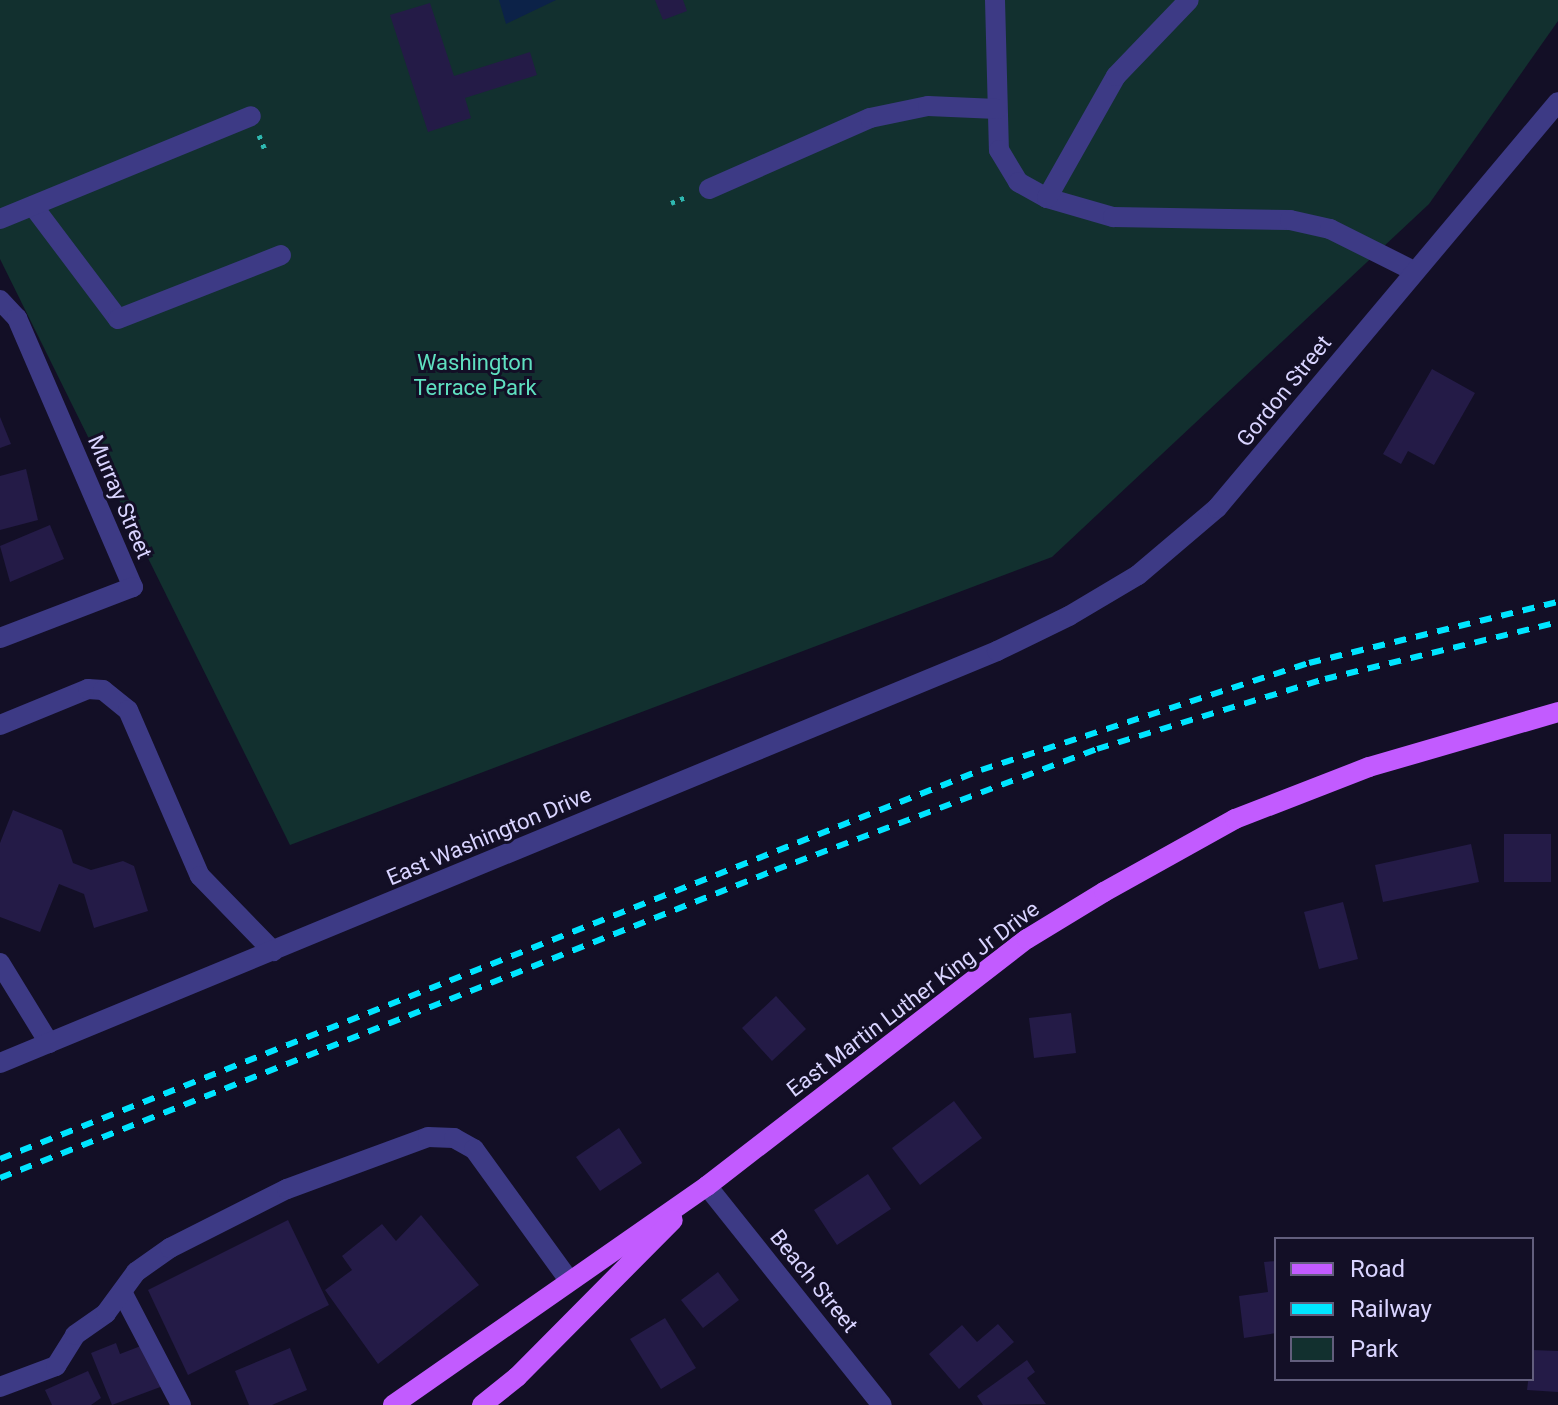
<!DOCTYPE html>
<style>
body{margin:0}
#map{position:relative;width:1558px;height:1405px;overflow:hidden;background:#130f26;font-family:Roboto,sans-serif}
div>[style]{position:absolute}
.green>*{inset:0;background:#12302f}
.water>*{inset:0;background:#0c2248}
.building>*{inset:0;background:#241b47}
.path>*{height:5px;margin-top:-2.5px;transform-origin:0;background:repeating-linear-gradient(90deg,#2fb8b0 0 4px,transparent 0 10px)}
.minor>*{height:20px;margin:-10px;padding:0 10px;transform-origin:10px;border-radius:10px;background:#3d3a85}
.major>*{height:20px;margin:-10px;padding:0 10px;transform-origin:10px;border-radius:10px;background:#c25bff}
.rail>*{height:6px;margin-top:-3px;transform-origin:0;background:repeating-linear-gradient(90deg,#00e5ff 0 12px,transparent 0 22px)}
span{translate:-50% -50%;white-space:nowrap;text-align:center;line-height:1.15;-webkit-text-stroke:6px #130f26;paint-order:stroke}
.park-label{font-size:22px;color:#5fe0c0}
.street-label{font-size:22px;color:#d9d4ff}
.legend{position:absolute;left:1274px;top:1237px;width:260px;height:144px;box-sizing:border-box;background:#130f26;border:2px solid #625e7d;margin:0;padding:10px 14px;list-style:none;font-size:24px;color:#d9d4ff}
.legend li{display:flex;align-items:center;gap:16px;height:40px}
.legend b{width:40px;border:2px solid #625e7d}
</style>
<div id="map">
<div class="green">
<i style="clip-path:polygon(0 0,1558px 0,1558px 21px,1429px 204px,1052px 557px,290px 845px,0 259px)"></i>
</div>
<div class="water">
<i style="clip-path:polygon(499px 0,556px 0,506px 24px)"></i>
</div>
<div class="building">
<i style="clip-path:polygon(655px 0,683px 0,687px 11px,663px 20px)"></i>
<i style="clip-path:polygon(430px 3px,454px 76px,530px 52px,537px 75px,465px 98px,471px 118px,428px 132px,390px 15px)"></i>
<i style="clip-path:polygon(1432px 369px,1475px 393px,1434px 465px,1408px 451px,1401px 464px,1383px 454px)"></i>
<i style="clip-path:polygon(0 417px,11px 444px,0 448px)"></i>
<i style="clip-path:polygon(26px 469px,38px 520px,0 530px,0 476px)"></i>
<i style="clip-path:polygon(50px 525px,64px 559px,10px 582px,0 546px)"></i>
<i style="clip-path:polygon(13px 810px,62px 830px,73px 863px,91px 870px,123px 861px,134px 866px,148px 911px,94px 928px,84px 894px,59px 884px,40px 932px,0 917px,0 843px)"></i>
<i style="clip-path:polygon(1504px 834px,1551px 834px,1551px 882px,1504px 882px)"></i>
<i style="clip-path:polygon(1471px 844px,1479px 882px,1383px 902px,1375px 865px)"></i>
<i style="clip-path:polygon(1343px 902px,1358px 959px,1319px 969px,1304px 912px)"></i>
<i style="clip-path:polygon(776px 996px,806px 1029px,772px 1061px,742px 1028px)"></i>
<i style="clip-path:polygon(1071px 1013px,1076px 1053px,1034px 1058px,1029px 1018px)"></i>
<i style="clip-path:polygon(954px 1101px,982px 1138px,920px 1185px,892px 1148px)"></i>
<i style="clip-path:polygon(619px 1128px,642px 1163px,600px 1191px,576px 1157px)"></i>
<i style="clip-path:polygon(868px 1174px,891px 1209px,837px 1245px,814px 1210px)"></i>
<i style="clip-path:polygon(421px 1215px,479px 1285px,378px 1364px,325px 1290px,352px 1270px,342px 1256px,382px 1224px,396px 1241px)"></i>
<i style="clip-path:polygon(288px 1220px,329px 1305px,188px 1375px,148px 1290px)"></i>
<i style="clip-path:polygon(1276px 1261px,1276px 1333px,1244px 1338px,1239px 1296px,1268px 1292px,1264px 1262px)"></i>
<i style="clip-path:polygon(718px 1272px,739px 1300px,703px 1328px,681px 1300px)"></i>
<i style="clip-path:polygon(665px 1318px,696px 1368px,661px 1389px,630px 1339px)"></i>
<i style="clip-path:polygon(998px 1324px,1014px 1342px,959px 1389px,929px 1354px,962px 1325px,977px 1342px)"></i>
<i style="clip-path:polygon(116px 1343px,120px 1354px,146px 1344px,163px 1386px,112px 1405px,91px 1353px)"></i>
<i style="clip-path:polygon(290px 1348px,307px 1390px,272px 1405px,249px 1405px,235px 1371px)"></i>
<i style="clip-path:polygon(1532px 1350px,1558px 1351px,1558px 1392px,1527px 1390px)"></i>
<i style="clip-path:polygon(1027px 1360px,1035px 1372px,1027px 1378px,1046px 1404px,983px 1405px,977px 1396px)"></i>
<i style="clip-path:polygon(88px 1371px,101px 1398px,91px 1405px,52px 1405px,45px 1390px)"></i>
</div>
<div class="path">
<i style="left:259px;top:135px;width:18px;rotate:68deg"></i>
<i style="left:671px;top:203px;width:18px;rotate:-22deg"></i>
</div>
<div class="minor">
<i style="left:995px;top:0;width:150px;rotate:88.5deg"></i>
<i style="left:999px;top:150px;width:37px;rotate:59deg"></i>
<i style="left:1018px;top:182px;width:33px;rotate:29deg"></i>
<i style="left:1047px;top:198px;width:69px;rotate:16.1deg"></i>
<i style="left:1113px;top:217px;width:177px;rotate:1deg"></i>
<i style="left:1290px;top:220px;width:41px;rotate:12.7deg"></i>
<i style="left:1330px;top:229px;width:94px;rotate:26.6deg"></i>
<i style="left:709px;top:189px;width:176px;rotate:-23.8deg"></i>
<i style="left:870px;top:118px;width:59px;rotate:-11.7deg"></i>
<i style="left:928px;top:106px;width:69px;rotate:2.5deg"></i>
<i style="left:1047px;top:198px;width:140px;rotate:-60.5deg"></i>
<i style="left:1116px;top:76px;width:105px;rotate:-46.2deg"></i>
<i style="left:33px;top:206px;width:141px;rotate:53deg"></i>
<i style="left:118px;top:319px;width:175px;rotate:-21.4deg"></i>
<i style="left:0;top:219px;width:271px;rotate:-22.3deg"></i>
<i style="left:0;top:300px;width:25px;rotate:47deg"></i>
<i style="left:17px;top:318px;width:293px;rotate:66.7deg"></i>
<i style="left:133px;top:587px;width:142px;rotate:159deg"></i>
<i style="left:0;top:725px;width:95px;rotate:-22.2deg"></i>
<i style="left:88px;top:689px;width:15px;rotate:4deg"></i>
<i style="left:103px;top:690px;width:32px;rotate:39deg"></i>
<i style="left:128px;top:710px;width:181px;rotate:66.6deg"></i>
<i style="left:200px;top:876px;width:105px;rotate:45.8deg"></i>
<i style="left:0;top:963px;width:94px;rotate:58.5deg"></i>
<i style="left:0;top:1063px;width:1079px;rotate:-22.45deg"></i>
<i style="left:997px;top:651px;width:80px;rotate:-25.9deg"></i>
<i style="left:1069px;top:616px;width:80px;rotate:-30.7deg"></i>
<i style="left:1138px;top:575px;width:104px;rotate:-40.3deg"></i>
<i style="left:1217px;top:508px;width:530px;rotate:-49.97deg"></i>
<i style="left:707px;top:1186px;width:280px;rotate:51.4deg"></i>
<i style="left:122px;top:1292px;width:127px;rotate:62.4deg"></i>
<i style="left:0;top:1387px;width:60px;rotate:-20.6deg"></i>
<i style="left:56px;top:1366px;width:36px;rotate:-58deg"></i>
<i style="left:75px;top:1335px;width:38px;rotate:-35deg"></i>
<i style="left:106px;top:1313px;width:51px;rotate:-53.8deg"></i>
<i style="left:136px;top:1272px;width:42px;rotate:-35.2deg"></i>
<i style="left:170px;top:1248px;width:131px;rotate:-26.8deg"></i>
<i style="left:287px;top:1189px;width:150px;rotate:-20.2deg"></i>
<i style="left:428px;top:1137px;width:26px;rotate:2deg"></i>
<i style="left:454px;top:1138px;width:23px;rotate:29deg"></i>
<i style="left:474px;top:1149px;width:162px;rotate:54.1deg"></i>
</div>
<div class="major">
<i style="left:393px;top:1405px;width:383px;rotate:-34.9deg"></i>
<i style="left:707px;top:1186px;width:404px;rotate:-37.7deg"></i>
<i style="left:1027px;top:939px;width:90px;rotate:-31.4deg"></i>
<i style="left:1104px;top:892px;width:150px;rotate:-29.1deg"></i>
<i style="left:1235px;top:819px;width:144px;rotate:-21.2deg"></i>
<i style="left:1369px;top:767px;width:197px;rotate:-16.2deg"></i>
<i style="left:482px;top:1405px;width:45px;rotate:-38.7deg"></i>
<i style="left:517px;top:1377px;width:221px;rotate:-45.2deg"></i>
</div>
<div class="rail">
<i style="left:0;top:1159px;width:1055px;rotate:-21.63deg"></i>
<i style="left:981px;top:770px;width:345px;rotate:-18.1deg"></i>
<i style="left:1309px;top:663px;width:256px;rotate:-13.8deg"></i>
<i style="left:0;top:1178px;width:834px;rotate:-21.67deg"></i>
<i style="left:775px;top:870px;width:344px;rotate:-20.6deg"></i>
<i style="left:1097px;top:749px;width:239px;rotate:-17.1deg"></i>
<i style="left:1325px;top:679px;width:240px;rotate:-13.7deg"></i>
</div>
<div class="park-label">
<span style="left:475px;top:375px">Washington<br>Terrace Park</span>
</div>
<div class="street-label">
<span style="left:1284px;top:391px;rotate:-51deg">Gordon Street</span>
<span style="left:120px;top:497px;rotate:67deg">Murray Street</span>
<span style="left:489px;top:836px;rotate:-23deg">East Washington Drive</span>
<span style="left:913px;top:999px;rotate:-37deg">East Martin Luther King Jr Drive</span>
<span style="left:814px;top:1281px;rotate:51deg">Beach Street</span>
</div>
<ul class="legend">
<li><b style="height:10px;background:#c25bff"></b>Road</li>
<li><b style="height:10px;background:#00e5ff"></b>Railway</li>
<li><b style="height:22px;background:#12302f"></b>Park</li>
</ul>
</div>
